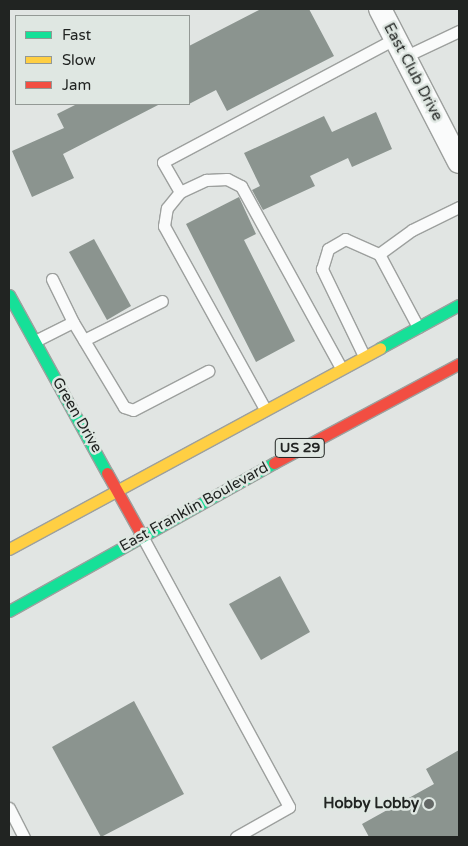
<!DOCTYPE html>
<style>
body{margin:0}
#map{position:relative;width:468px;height:846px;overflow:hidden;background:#e1e5e3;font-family:"Varela Round",sans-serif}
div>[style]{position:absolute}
.building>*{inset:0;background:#8b948f}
.roads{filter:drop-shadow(1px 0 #9da09e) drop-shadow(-1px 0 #9da09e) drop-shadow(0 1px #9da09e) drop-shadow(0 -1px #9da09e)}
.lane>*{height:11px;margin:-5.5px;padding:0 5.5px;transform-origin:5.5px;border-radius:5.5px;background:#fafbfb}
.street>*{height:22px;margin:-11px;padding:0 11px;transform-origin:11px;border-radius:11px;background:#fafbfb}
.fast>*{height:11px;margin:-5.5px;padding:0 5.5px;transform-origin:5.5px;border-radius:5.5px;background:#16e098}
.slow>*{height:11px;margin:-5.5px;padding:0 5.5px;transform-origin:5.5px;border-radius:5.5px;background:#ffcf43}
.jam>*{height:11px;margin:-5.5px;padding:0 5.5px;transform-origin:5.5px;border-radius:5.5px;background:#f24e42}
.dots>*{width:14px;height:14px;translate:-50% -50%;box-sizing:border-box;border:2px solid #dfe7e2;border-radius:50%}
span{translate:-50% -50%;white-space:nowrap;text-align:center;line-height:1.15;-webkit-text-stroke:5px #dfe7e2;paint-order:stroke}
.shield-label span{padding:1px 4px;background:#dfe7e2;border:1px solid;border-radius:4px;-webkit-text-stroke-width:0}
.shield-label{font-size:14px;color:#212422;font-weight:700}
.street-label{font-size:15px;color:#212422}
.poi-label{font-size:15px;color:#212422;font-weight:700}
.right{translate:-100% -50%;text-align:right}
.frame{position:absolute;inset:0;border:10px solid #212422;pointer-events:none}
.legend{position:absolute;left:15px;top:15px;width:175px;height:90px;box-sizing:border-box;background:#dfe7e2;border:1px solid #939995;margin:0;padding:6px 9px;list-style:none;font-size:15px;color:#212422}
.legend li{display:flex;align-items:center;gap:10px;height:25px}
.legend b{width:25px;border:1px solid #939995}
</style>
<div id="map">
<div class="building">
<i style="clip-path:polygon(261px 9px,309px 9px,334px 56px,227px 111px,216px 90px,189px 104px,189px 46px)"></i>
<i style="clip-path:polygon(77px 104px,160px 104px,63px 154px,74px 178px,32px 197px,12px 151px,64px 128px,57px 114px)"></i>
<i style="clip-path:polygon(376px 112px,392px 149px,352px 167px,348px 158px,310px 176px,315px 186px,263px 210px,252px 190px,260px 186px,244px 153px,324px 116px,332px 132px)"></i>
<i style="clip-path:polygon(239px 197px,256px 234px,244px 240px,295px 341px,256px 362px,186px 224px)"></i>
<i style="clip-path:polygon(94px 239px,131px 306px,107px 320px,69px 252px)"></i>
<i style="clip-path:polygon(280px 576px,310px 632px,261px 660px,229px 604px)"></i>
<i style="clip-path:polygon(134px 701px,184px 794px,101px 837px,52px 747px)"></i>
<i style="clip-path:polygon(459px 750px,459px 837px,369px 837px,362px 824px,434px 784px,426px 769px)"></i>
</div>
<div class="roads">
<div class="lane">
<i style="left:406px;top:56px;width:59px;rotate:-25.3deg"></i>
<i style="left:180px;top:192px;width:34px;rotate:-120deg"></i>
<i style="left:163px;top:162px;width:264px;rotate:-28deg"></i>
<i style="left:379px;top:254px;width:41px;rotate:-36deg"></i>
<i style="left:412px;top:230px;width:52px;rotate:-26.1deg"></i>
<i style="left:52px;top:279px;width:48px;rotate:64deg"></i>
<i style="left:84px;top:340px;width:87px;rotate:-26.6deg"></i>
<i style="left:35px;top:341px;width:42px;rotate:-26.6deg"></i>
<i style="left:73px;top:322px;width:99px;rotate:59deg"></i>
<i style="left:124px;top:407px;width:9px;rotate:18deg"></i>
<i style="left:133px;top:410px;width:85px;rotate:-27.5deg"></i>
<i style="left:364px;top:356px;width:97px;rotate:-115.8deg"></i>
<i style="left:322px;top:269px;width:21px;rotate:-73deg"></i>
<i style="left:328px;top:249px;width:20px;rotate:-30deg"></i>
<i style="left:345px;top:239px;width:37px;rotate:24deg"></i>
<i style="left:379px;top:254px;width:83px;rotate:61.9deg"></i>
<i style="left:265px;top:409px;width:209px;rotate:-118.9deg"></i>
<i style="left:164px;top:226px;width:18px;rotate:-81deg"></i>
<i style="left:167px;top:208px;width:21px;rotate:-51deg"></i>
<i style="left:180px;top:192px;width:29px;rotate:-25deg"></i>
<i style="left:206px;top:180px;width:21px;rotate:-3deg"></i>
<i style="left:227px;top:179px;width:16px;rotate:27deg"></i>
<i style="left:241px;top:186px;width:208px;rotate:61.2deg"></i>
<i style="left:142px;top:536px;width:308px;rotate:61.5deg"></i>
<i style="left:289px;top:807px;width:61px;rotate:150.5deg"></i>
<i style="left:9px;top:808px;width:33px;rotate:63deg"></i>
</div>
<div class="street">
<i style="left:380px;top:9px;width:172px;rotate:62.7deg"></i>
</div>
<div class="fast">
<i style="left:9px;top:295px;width:203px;rotate:61.2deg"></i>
<i style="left:380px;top:348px;width:90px;rotate:-28.6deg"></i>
<i style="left:9px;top:611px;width:304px;rotate:-29.2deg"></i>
</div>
<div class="slow">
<i style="left:9px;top:549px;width:422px;rotate:-28.4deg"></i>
</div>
<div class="jam">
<i style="left:274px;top:463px;width:210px;rotate:-28.2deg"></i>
<i style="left:107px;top:473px;width:72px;rotate:60.9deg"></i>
</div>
</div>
<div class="dots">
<i style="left:429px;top:804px;background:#646866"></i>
</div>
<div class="shield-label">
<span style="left:300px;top:448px">US 29</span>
</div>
<div class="street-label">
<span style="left:413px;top:72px;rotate:62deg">East Club Drive</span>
<span style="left:77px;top:415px;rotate:60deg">Green Drive</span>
<span style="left:194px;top:507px;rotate:-29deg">East Franklin Boulevard</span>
</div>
<div class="poi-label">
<span class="right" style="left:419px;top:804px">Hobby Lobby</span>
</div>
<div class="frame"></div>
<ul class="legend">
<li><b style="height:6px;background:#16e098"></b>Fast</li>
<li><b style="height:6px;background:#ffcf43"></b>Slow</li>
<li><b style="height:6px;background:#f24e42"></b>Jam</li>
</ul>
</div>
